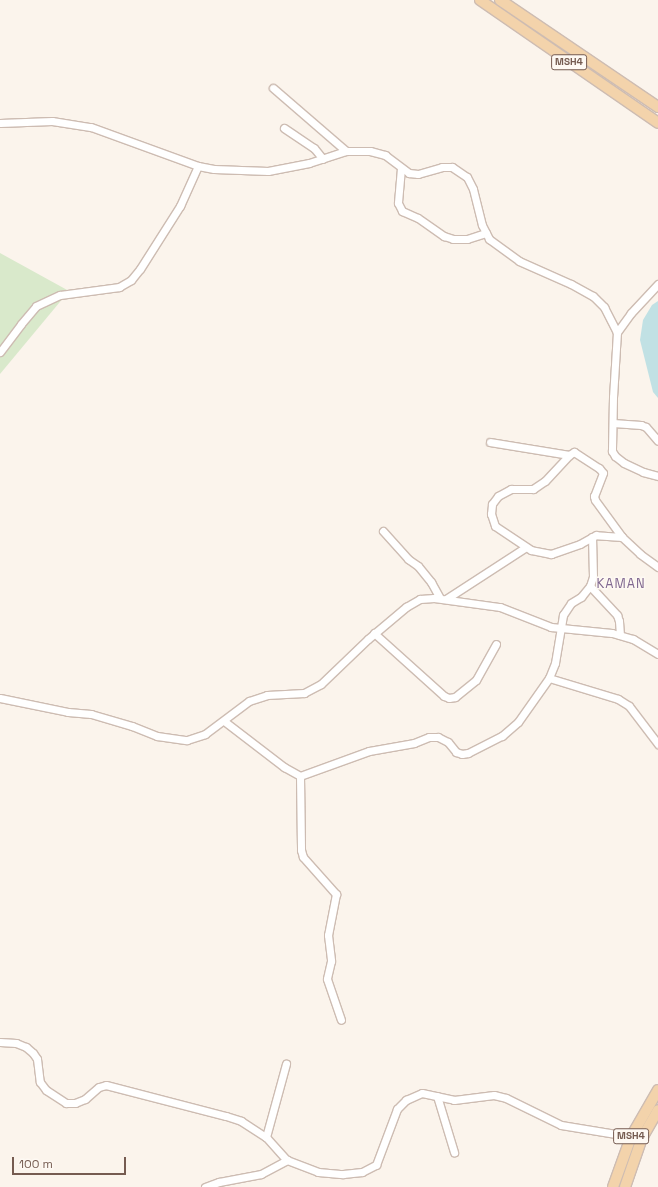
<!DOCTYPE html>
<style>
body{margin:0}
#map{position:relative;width:658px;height:1187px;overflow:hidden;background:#fbf4ec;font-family:"Space Grotesk",sans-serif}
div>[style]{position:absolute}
.green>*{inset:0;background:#d9e9cb}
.water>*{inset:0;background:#c1e1e4}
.roads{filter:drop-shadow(1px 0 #cdbcb2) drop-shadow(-1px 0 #cdbcb2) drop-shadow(0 1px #cdbcb2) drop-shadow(0 -1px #cdbcb2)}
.street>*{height:7px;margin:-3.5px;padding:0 3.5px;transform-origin:3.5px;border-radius:3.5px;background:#fff}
.primary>*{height:10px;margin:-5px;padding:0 5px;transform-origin:5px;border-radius:5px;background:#f3d3ab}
span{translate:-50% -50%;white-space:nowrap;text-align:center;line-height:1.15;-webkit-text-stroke:3px #fef9f3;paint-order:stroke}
.shield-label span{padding:1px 3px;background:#fef9f3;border:1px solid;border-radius:3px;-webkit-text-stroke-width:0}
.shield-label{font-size:10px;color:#755b50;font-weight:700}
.quarter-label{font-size:13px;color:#806890;letter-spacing:1px}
.scale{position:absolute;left:12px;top:1157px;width:114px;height:18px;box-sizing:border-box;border:2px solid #755b50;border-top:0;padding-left:5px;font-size:12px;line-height:14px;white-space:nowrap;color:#755b50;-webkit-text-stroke:3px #fef9f3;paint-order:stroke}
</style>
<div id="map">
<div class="green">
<i style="clip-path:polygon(0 253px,69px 291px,0 374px)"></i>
</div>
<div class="water">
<i style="clip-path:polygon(658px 301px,658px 398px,653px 392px,640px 340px,643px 320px,652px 305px)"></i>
</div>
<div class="roads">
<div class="street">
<i style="left:273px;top:88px;width:96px;rotate:40.8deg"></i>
<i style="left:0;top:123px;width:52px;rotate:-2.2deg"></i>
<i style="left:52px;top:121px;width:39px;rotate:9deg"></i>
<i style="left:91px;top:127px;width:114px;rotate:20deg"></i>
<i style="left:198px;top:166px;width:16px;rotate:11deg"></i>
<i style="left:214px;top:169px;width:54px;rotate:2.1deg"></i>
<i style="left:268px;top:171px;width:42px;rotate:-11deg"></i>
<i style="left:309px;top:163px;width:39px;rotate:-18deg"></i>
<i style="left:346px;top:151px;width:24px"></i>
<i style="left:370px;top:151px;width:16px;rotate:15deg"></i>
<i style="left:385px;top:155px;width:30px;rotate:37deg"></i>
<i style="left:409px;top:173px;width:9px;rotate:6deg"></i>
<i style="left:418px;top:174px;width:25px;rotate:-16deg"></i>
<i style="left:442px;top:167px;width:10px"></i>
<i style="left:452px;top:167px;width:18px;rotate:34deg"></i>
<i style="left:467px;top:177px;width:13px;rotate:63deg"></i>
<i style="left:473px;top:189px;width:37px;rotate:76deg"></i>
<i style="left:482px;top:225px;width:16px;rotate:63deg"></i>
<i style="left:489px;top:239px;width:37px;rotate:36deg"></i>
<i style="left:519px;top:261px;width:57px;rotate:23.9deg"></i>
<i style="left:571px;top:284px;width:25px;rotate:29deg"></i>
<i style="left:593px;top:296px;width:16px;rotate:45deg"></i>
<i style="left:604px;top:307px;width:28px;rotate:63deg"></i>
<i style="left:284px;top:128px;width:36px;rotate:34deg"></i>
<i style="left:314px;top:148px;width:14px;rotate:51deg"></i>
<i style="left:401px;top:168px;width:35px;rotate:95deg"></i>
<i style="left:398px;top:203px;width:9px;rotate:63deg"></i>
<i style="left:402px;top:211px;width:17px;rotate:24deg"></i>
<i style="left:418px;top:218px;width:32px;rotate:35deg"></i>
<i style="left:444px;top:236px;width:9px;rotate:18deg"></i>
<i style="left:453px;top:239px;width:14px"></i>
<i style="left:467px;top:239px;width:20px;rotate:-18deg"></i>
<i style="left:658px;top:284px;width:40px;rotate:133deg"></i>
<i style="left:631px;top:313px;width:24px;rotate:126deg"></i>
<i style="left:617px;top:332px;width:65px;rotate:93.5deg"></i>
<i style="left:613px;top:397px;width:54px;rotate:91.1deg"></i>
<i style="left:612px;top:451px;width:6px;rotate:59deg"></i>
<i style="left:615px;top:456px;width:11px;rotate:38deg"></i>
<i style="left:624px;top:463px;width:21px;rotate:25deg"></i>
<i style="left:643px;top:472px;width:16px;rotate:15deg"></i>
<i style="left:0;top:352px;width:35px;rotate:-53deg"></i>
<i style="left:21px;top:324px;width:23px;rotate:-50deg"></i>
<i style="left:36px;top:306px;width:26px;rotate:-25deg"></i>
<i style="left:60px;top:295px;width:60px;rotate:-7.7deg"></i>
<i style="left:119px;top:287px;width:14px;rotate:-30deg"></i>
<i style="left:131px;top:280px;width:14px;rotate:-51deg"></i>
<i style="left:140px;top:269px;width:75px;rotate:-57.6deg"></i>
<i style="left:180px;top:206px;width:44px;rotate:-65.8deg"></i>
<i style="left:613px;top:423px;width:28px;rotate:4deg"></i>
<i style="left:641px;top:425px;width:5px;rotate:22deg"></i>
<i style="left:646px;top:427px;width:18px;rotate:49deg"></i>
<i style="left:490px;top:442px;width:80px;rotate:9.3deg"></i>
<i style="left:383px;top:531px;width:38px;rotate:48deg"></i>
<i style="left:408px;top:559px;width:12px;rotate:35deg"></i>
<i style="left:418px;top:566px;width:21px;rotate:51deg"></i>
<i style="left:431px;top:582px;width:18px;rotate:61deg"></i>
<i style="left:622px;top:537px;width:26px;rotate:-176deg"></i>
<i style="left:596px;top:535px;width:18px;rotate:151deg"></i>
<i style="left:580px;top:544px;width:31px;rotate:161deg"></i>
<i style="left:551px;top:554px;width:20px;rotate:-169deg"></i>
<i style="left:531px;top:550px;width:43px;rotate:-146.3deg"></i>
<i style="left:495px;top:526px;width:13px;rotate:-108deg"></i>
<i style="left:491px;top:514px;width:10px;rotate:-84deg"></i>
<i style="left:492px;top:504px;width:10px;rotate:-53deg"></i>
<i style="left:498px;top:496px;width:15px;rotate:-28deg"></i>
<i style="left:511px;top:489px;width:22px"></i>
<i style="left:533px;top:489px;width:14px;rotate:-34deg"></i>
<i style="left:545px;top:481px;width:35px;rotate:-47deg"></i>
<i style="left:569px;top:455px;width:6px;rotate:-31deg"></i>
<i style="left:574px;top:452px;width:30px;rotate:33deg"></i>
<i style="left:599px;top:468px;width:6px;rotate:51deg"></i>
<i style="left:603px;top:473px;width:25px;rotate:111deg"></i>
<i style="left:594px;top:496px;width:4px;rotate:76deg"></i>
<i style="left:595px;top:500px;width:46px;rotate:53.9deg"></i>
<i style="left:622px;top:537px;width:25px;rotate:43deg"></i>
<i style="left:640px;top:554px;width:22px;rotate:36deg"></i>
<i style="left:590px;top:586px;width:40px;rotate:47deg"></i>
<i style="left:617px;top:615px;width:6px;rotate:72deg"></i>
<i style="left:619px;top:621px;width:14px;rotate:86deg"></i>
<i style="left:446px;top:599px;width:95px;rotate:-33deg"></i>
<i style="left:374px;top:633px;width:94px;rotate:42deg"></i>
<i style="left:444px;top:696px;width:5px;rotate:22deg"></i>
<i style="left:449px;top:698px;width:6px;rotate:-9deg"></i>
<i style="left:455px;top:697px;width:27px;rotate:-39deg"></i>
<i style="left:476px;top:680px;width:41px;rotate:-60.9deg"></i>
<i style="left:549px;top:678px;width:72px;rotate:16.9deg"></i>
<i style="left:618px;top:699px;width:13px;rotate:32deg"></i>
<i style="left:629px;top:706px;width:48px;rotate:52.7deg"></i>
<i style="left:0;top:698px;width:69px;rotate:11.6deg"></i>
<i style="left:68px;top:712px;width:23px;rotate:5deg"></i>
<i style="left:91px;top:714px;width:43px;rotate:16.3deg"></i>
<i style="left:132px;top:726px;width:27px;rotate:22deg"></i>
<i style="left:157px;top:736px;width:30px;rotate:8deg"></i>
<i style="left:187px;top:740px;width:19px;rotate:-18deg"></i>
<i style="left:205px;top:734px;width:55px;rotate:-36.9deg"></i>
<i style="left:249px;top:701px;width:19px;rotate:-18deg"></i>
<i style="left:267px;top:695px;width:37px;rotate:-3deg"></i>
<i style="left:304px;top:693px;width:19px;rotate:-28deg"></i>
<i style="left:321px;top:684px;width:65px;rotate:-43.8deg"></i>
<i style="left:368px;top:639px;width:50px;rotate:-40.1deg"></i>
<i style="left:406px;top:607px;width:16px;rotate:-30deg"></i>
<i style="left:420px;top:599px;width:14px;rotate:-4deg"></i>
<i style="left:434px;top:598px;width:67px;rotate:7.8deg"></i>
<i style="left:500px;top:607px;width:55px;rotate:21.4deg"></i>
<i style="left:551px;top:627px;width:61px;rotate:5.6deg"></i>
<i style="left:612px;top:633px;width:22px;rotate:16deg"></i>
<i style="left:633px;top:639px;width:29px;rotate:31deg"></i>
<i style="left:224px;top:721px;width:76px;rotate:37.5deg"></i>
<i style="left:284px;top:767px;width:18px;rotate:29deg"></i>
<i style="left:300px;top:776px;width:73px;rotate:-19.9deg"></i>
<i style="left:369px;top:751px;width:46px;rotate:-10.1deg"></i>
<i style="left:414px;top:743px;width:16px;rotate:-22deg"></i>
<i style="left:429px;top:737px;width:9px"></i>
<i style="left:438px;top:737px;width:11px;rotate:27deg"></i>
<i style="left:448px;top:742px;width:13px;rotate:51deg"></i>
<i style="left:456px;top:752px;width:6px;rotate:18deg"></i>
<i style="left:462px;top:754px;width:6px;rotate:-9deg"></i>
<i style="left:468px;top:753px;width:38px;rotate:-27deg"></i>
<i style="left:502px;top:736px;width:21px;rotate:-41deg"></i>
<i style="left:518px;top:722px;width:54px;rotate:-54.8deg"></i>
<i style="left:549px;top:678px;width:16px;rotate:-68deg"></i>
<i style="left:555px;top:663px;width:49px;rotate:-80.5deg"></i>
<i style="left:563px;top:615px;width:14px;rotate:-56deg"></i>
<i style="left:571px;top:603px;width:12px;rotate:-31deg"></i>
<i style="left:581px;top:597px;width:14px;rotate:-51deg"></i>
<i style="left:590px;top:586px;width:9px;rotate:-72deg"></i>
<i style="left:593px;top:577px;width:40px;rotate:-91.4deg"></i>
<i style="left:300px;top:776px;width:74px;rotate:89.2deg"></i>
<i style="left:301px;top:850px;width:7px;rotate:74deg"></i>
<i style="left:303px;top:857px;width:50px;rotate:48.3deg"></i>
<i style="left:336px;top:894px;width:42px;rotate:101deg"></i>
<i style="left:328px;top:935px;width:26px;rotate:83deg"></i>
<i style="left:331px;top:961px;width:18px;rotate:103deg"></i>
<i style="left:327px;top:979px;width:43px;rotate:71.1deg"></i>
<i style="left:0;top:1042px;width:16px;rotate:4deg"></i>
<i style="left:16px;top:1043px;width:11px;rotate:22deg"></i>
<i style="left:26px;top:1047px;width:9px;rotate:41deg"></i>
<i style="left:33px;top:1053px;width:7px;rotate:56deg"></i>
<i style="left:37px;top:1059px;width:23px;rotate:83deg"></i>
<i style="left:40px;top:1082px;width:10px;rotate:53deg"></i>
<i style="left:46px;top:1090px;width:24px;rotate:33deg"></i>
<i style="left:66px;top:1103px;width:9px"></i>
<i style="left:75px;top:1103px;width:11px;rotate:-22deg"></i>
<i style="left:85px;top:1099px;width:18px;rotate:-41deg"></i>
<i style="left:99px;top:1087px;width:7px;rotate:-16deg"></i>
<i style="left:106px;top:1085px;width:124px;rotate:14.5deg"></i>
<i style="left:226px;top:1116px;width:16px;rotate:18deg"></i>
<i style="left:241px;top:1121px;width:30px;rotate:33deg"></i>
<i style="left:266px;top:1137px;width:31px;rotate:48deg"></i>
<i style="left:287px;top:1160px;width:33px;rotate:21deg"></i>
<i style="left:318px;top:1172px;width:25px;rotate:5deg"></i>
<i style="left:343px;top:1174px;width:19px;rotate:-6deg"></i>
<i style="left:362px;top:1172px;width:16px;rotate:-27deg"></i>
<i style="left:376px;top:1165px;width:60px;rotate:-69.4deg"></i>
<i style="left:397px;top:1109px;width:13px;rotate:-45deg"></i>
<i style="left:406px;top:1100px;width:17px;rotate:-24deg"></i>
<i style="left:422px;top:1093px;width:33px;rotate:12deg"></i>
<i style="left:454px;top:1100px;width:40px;rotate:-7.1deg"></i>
<i style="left:494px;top:1095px;width:12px;rotate:14deg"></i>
<i style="left:506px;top:1098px;width:61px;rotate:26.1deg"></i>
<i style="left:561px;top:1125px;width:74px;rotate:9.3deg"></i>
<i style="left:437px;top:1096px;width:59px;rotate:73.1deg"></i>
<i style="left:266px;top:1137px;width:76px;rotate:-74.7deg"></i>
<i style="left:205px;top:1187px;width:15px;rotate:-20deg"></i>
<i style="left:219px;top:1182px;width:43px;rotate:-10.8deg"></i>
<i style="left:261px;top:1174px;width:30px;rotate:-28deg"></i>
</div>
<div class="primary">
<i style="left:480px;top:0;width:216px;rotate:34.6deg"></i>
<i style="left:500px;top:0;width:191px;rotate:34.1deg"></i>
<i style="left:613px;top:1187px;width:53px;rotate:-70.2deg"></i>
<i style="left:631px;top:1137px;width:54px;rotate:-60.1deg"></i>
<i style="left:625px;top:1187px;width:52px;rotate:-70.9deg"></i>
<i style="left:642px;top:1138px;width:32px;rotate:-60deg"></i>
</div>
</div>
<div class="shield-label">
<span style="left:569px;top:62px">MSH4</span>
<span style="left:631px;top:1136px">MSH4</span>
</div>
<div class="quarter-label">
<span style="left:621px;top:584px">KAMAN</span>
</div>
<div class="scale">100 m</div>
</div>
